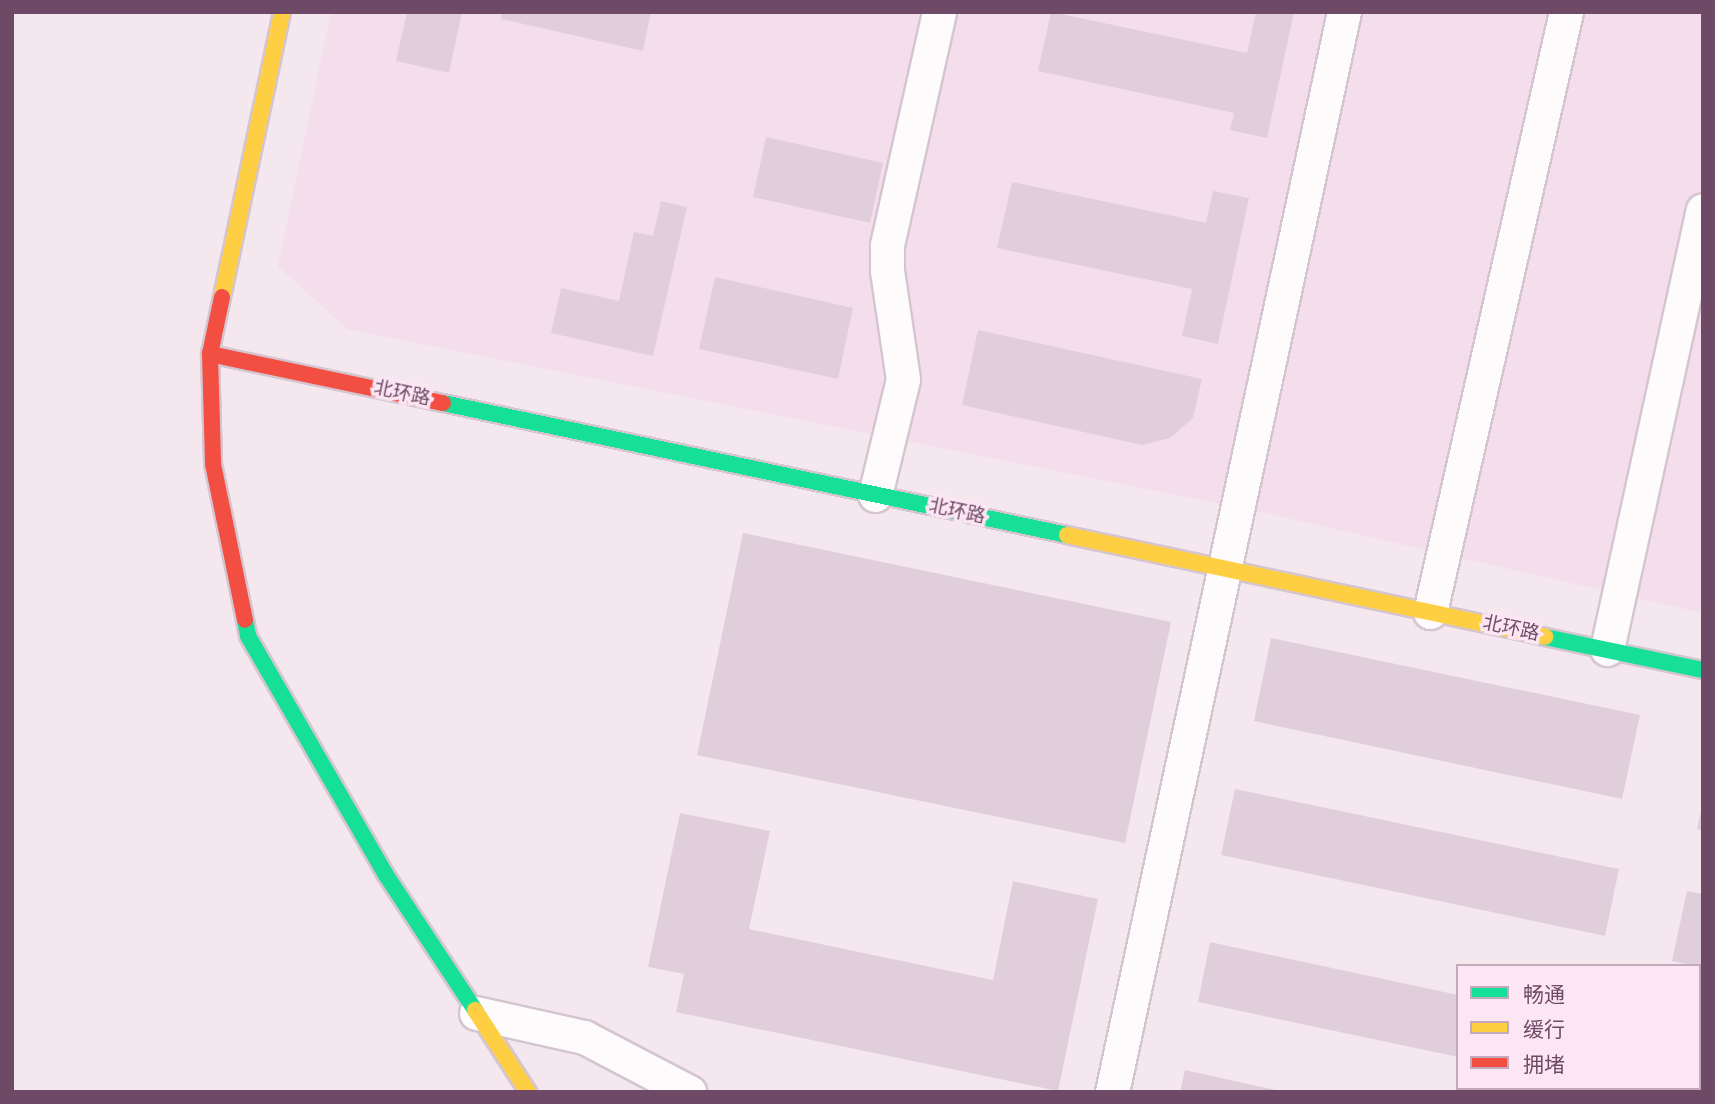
<!DOCTYPE html>
<meta charset="utf-8">
<style>
body{margin:0}
#map{position:relative;width:1715px;height:1104px;overflow:hidden;background:#f4e7ee;font-family:"Sofia Sans Condensed","Noto Sans SC",sans-serif}
div>[style]{position:absolute}
.residential>*{inset:0;background:#f5deeb}
.building>*{inset:0;background:#e0cfdb}
.roads{filter:drop-shadow(2px 0 #d5c5d0) drop-shadow(-2px 0 #d5c5d0) drop-shadow(0 2px #d5c5d0) drop-shadow(0 -2px #d5c5d0)}
.street>*{height:33px;margin:-16.5px;padding:0 16.5px;transform-origin:16.5px;border-radius:16.5px;background:#fdfbfc}
.fast>*{height:16px;margin:-8px;padding:0 8px;transform-origin:8px;border-radius:8px;background:#16e098}
.slow>*{height:16px;margin:-8px;padding:0 8px;transform-origin:8px;border-radius:8px;background:#ffcf43}
.jam>*{height:16px;margin:-8px;padding:0 8px;transform-origin:8px;border-radius:8px;background:#f24e42}
span{translate:-50% -50%;white-space:nowrap;text-align:center;line-height:1.15;-webkit-text-stroke:7px #fde6f3;paint-order:stroke}
.street-label{font-size:19px;color:#6f4a67}
.frame{position:absolute;inset:0;border:14px solid #6f4a67;pointer-events:none}
.legend{position:absolute;left:1456px;top:964px;width:245px;height:126px;box-sizing:border-box;background:#fde6f3;border:2px solid #c4a8bb;margin:0;padding:9px 12px;list-style:none;font-size:21px;color:#6f4a67}
.legend li{display:flex;align-items:center;gap:14px;height:35px}
.legend b{width:35px;border:2px solid #c4a8bb}
</style>
<div id="map">
<div class="residential">
<i style="clip-path:polygon(331px 12px,1703px 12px,1703px 613px,1260px 512px,347px 329px,278px 266px)"></i>
</div>
<div class="building">
<i style="clip-path:polygon(407px 12px,462px 12px,449px 73px,396px 61px)"></i>
<i style="clip-path:polygon(502px 12px,651px 12px,643px 51px,501px 19px)"></i>
<i style="clip-path:polygon(1051px 12px,1247px 53px,1256px 12px,1294px 12px,1267px 138px,1230px 130px,1234px 113px,1038px 71px)"></i>
<i style="clip-path:polygon(766px 137px,883px 163px,870px 223px,753px 197px)"></i>
<i style="clip-path:polygon(1012px 182px,1206px 223px,1213px 191px,1249px 198px,1218px 344px,1182px 336px,1192px 289px,997px 248px)"></i>
<i style="clip-path:polygon(661px 201px,687px 207px,653px 356px,551px 333px,561px 288px,619px 301px,634px 232px,653px 236px)"></i>
<i style="clip-path:polygon(715px 277px,853px 308px,838px 379px,699px 349px)"></i>
<i style="clip-path:polygon(978px 330px,1202px 379px,1193px 418px,1170px 438px,1142px 445px,962px 405px)"></i>
<i style="clip-path:polygon(743px 533px,1171px 622px,1125px 843px,697px 755px)"></i>
<i style="clip-path:polygon(1271px 638px,1640px 715px,1622px 799px,1254px 721px)"></i>
<i style="clip-path:polygon(1235px 789px,1619px 869px,1605px 936px,1221px 855px)"></i>
<i style="clip-path:polygon(1702px 807px,1703px 807px,1703px 831px,1697px 829px)"></i>
<i style="clip-path:polygon(680px 813px,770px 831px,749px 929px,993px 980px,1013px 881px,1098px 899px,1058px 1091px,676px 1012px,684px 974px,648px 967px)"></i>
<i style="clip-path:polygon(1687px 891px,1703px 894px,1703px 968px,1672px 961px)"></i>
<i style="clip-path:polygon(1210px 942px,1458px 995px,1458px 1057px,1198px 1002px)"></i>
<i style="clip-path:polygon(1699px 1047px,1703px 1048px,1703px 1092px,1645px 1092px,1645px 1088px,1699px 1088px)"></i>
<i style="clip-path:polygon(1185px 1070px,1280px 1091px,1280px 1092px,1180px 1092px)"></i>
</div>
<div class="roads">
<div class="street">
<i style="left:875px;top:495px;width:119px;rotate:-76.4deg"></i>
<i style="left:903px;top:379px;width:109px;rotate:-98.4deg"></i>
<i style="left:887px;top:271px;width:26px;rotate:-90deg"></i>
<i style="left:887px;top:245px;width:239px;rotate:-77.4deg"></i>
<i style="left:1430px;top:612px;width:615px;rotate:-77.23deg"></i>
<i style="left:1607px;top:649px;width:449px;rotate:-77.7deg"></i>
<i style="left:476px;top:1013px;width:111px;rotate:12.5deg"></i>
<i style="left:584px;top:1037px;width:119px;rotate:27.6deg"></i>
<i style="left:1112px;top:1092px;width:1105px;rotate:-77.88deg"></i>
</div>
<div class="fast">
<i style="left:443px;top:403px;width:638px;rotate:11.94deg"></i>
<i style="left:245px;top:620px;width:16px;rotate:79deg"></i>
<i style="left:248px;top:636px;width:276px;rotate:60deg"></i>
<i style="left:386px;top:875px;width:162px;rotate:56.6deg"></i>
<i style="left:1545px;top:637px;width:161px;rotate:11.8deg"></i>
</div>
<div class="slow">
<i style="left:222px;top:297px;width:291px;rotate:-78.1deg"></i>
<i style="left:1067px;top:535px;width:489px;rotate:12deg"></i>
<i style="left:475px;top:1010px;width:98px;rotate:57.1deg"></i>
</div>
<div class="jam">
<i style="left:222px;top:297px;width:58px;rotate:101.9deg"></i>
<i style="left:210px;top:354px;width:110px;rotate:88.4deg"></i>
<i style="left:213px;top:464px;width:159px;rotate:78.4deg"></i>
<i style="left:210px;top:354px;width:238px;rotate:11.9deg"></i>
</div>
</div>
<div class="street-label">
<span style="left:402px;top:394px;rotate:12deg">北环路</span>
<span style="left:957px;top:512px;rotate:12deg">北环路</span>
<span style="left:1511px;top:629px;rotate:12deg">北环路</span>
</div>
<div class="frame"></div>
<ul class="legend">
<li><b style="height:9px;background:#16e098"></b>畅通</li>
<li><b style="height:9px;background:#ffcf43"></b>缓行</li>
<li><b style="height:9px;background:#f24e42"></b>拥堵</li>
</ul>
</div>
